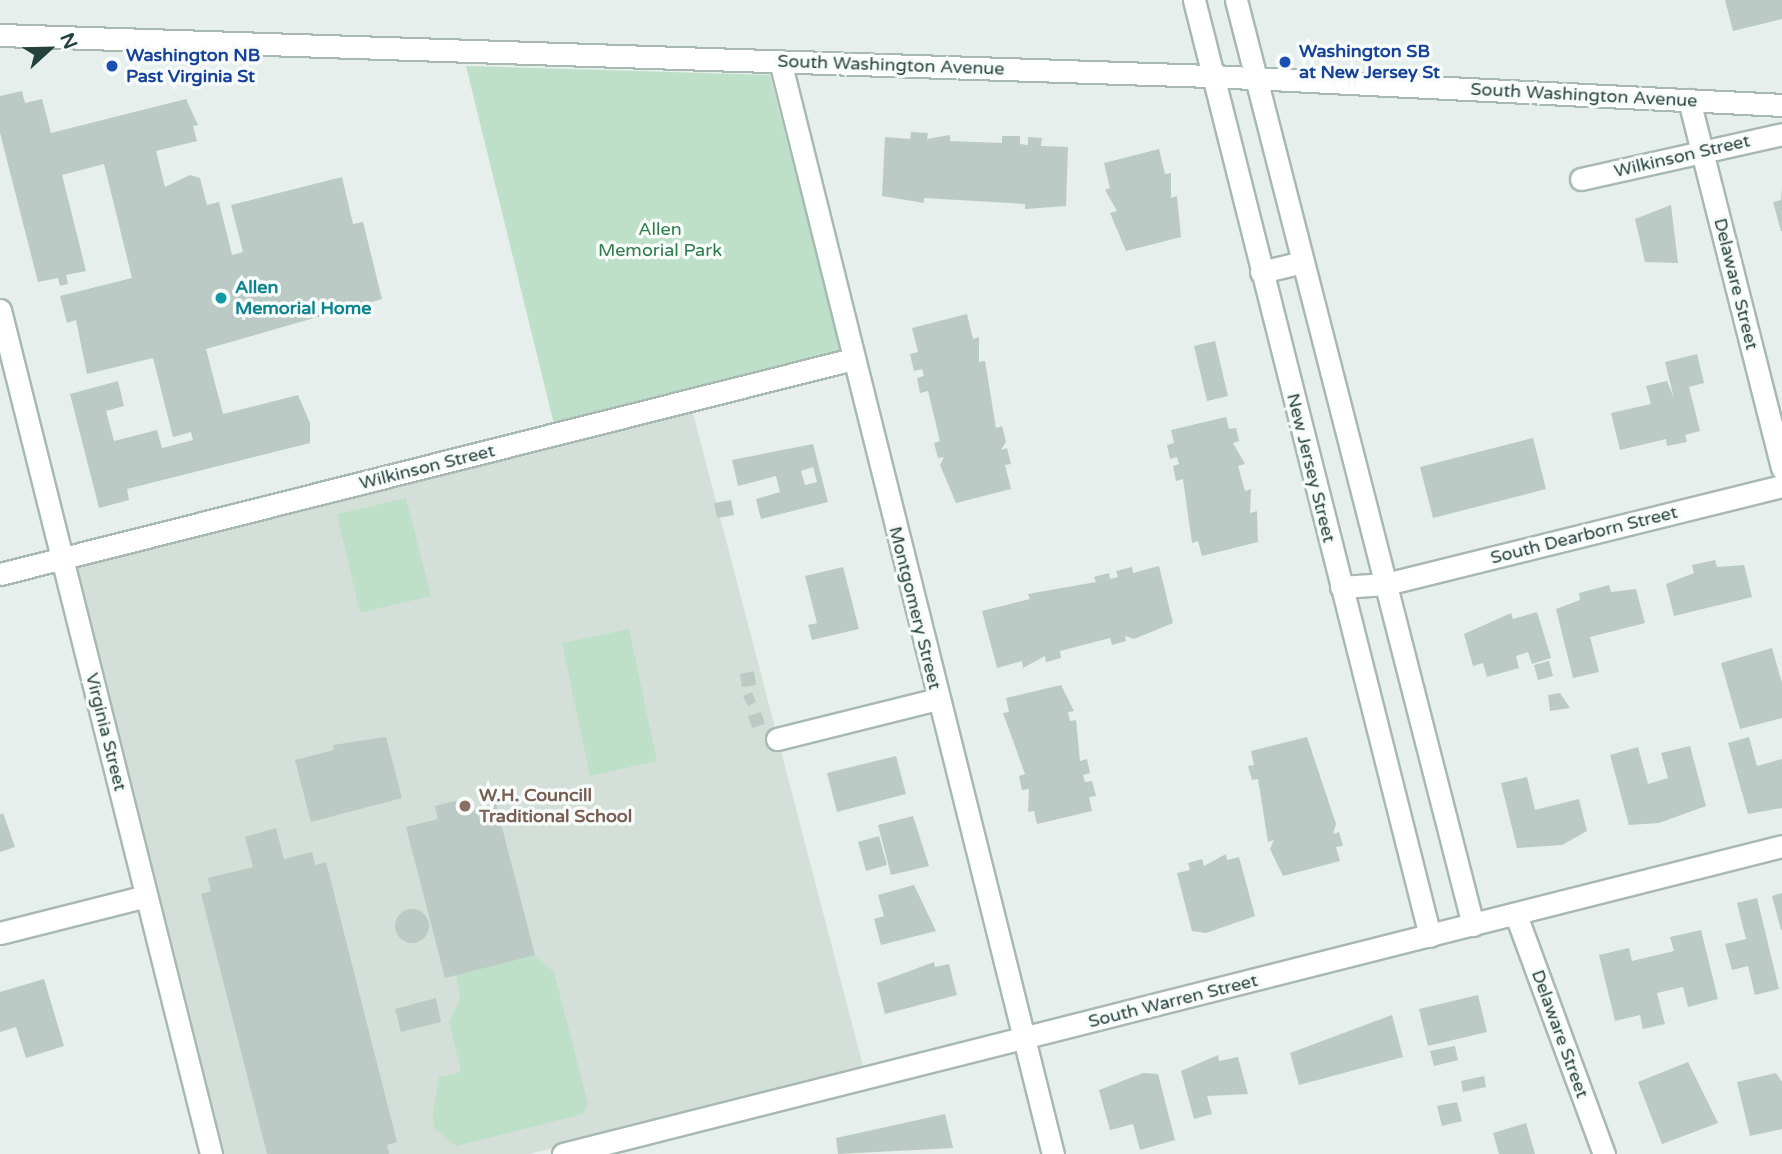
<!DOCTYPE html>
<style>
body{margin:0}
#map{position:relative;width:1782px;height:1154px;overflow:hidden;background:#e6efeb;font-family:"Varela Round",sans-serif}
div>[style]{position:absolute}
.built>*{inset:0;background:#d4dfda}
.green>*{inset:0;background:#bfe0c8}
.building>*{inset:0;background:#bbcac4}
.round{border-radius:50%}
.roads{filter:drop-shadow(2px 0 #a8b8b2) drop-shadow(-2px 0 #a8b8b2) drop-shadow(0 2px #a8b8b2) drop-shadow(0 -2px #a8b8b2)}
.minor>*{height:21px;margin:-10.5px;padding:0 10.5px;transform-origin:10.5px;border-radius:10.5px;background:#fff}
.dots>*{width:19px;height:19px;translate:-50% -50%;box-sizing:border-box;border:4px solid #f7fbf9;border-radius:50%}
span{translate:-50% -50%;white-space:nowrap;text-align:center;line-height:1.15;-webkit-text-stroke:7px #f7fbf9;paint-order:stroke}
.transit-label{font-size:18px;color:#164399;font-weight:700}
.left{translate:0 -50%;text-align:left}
.street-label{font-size:18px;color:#24423a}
.park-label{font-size:18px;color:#2d7a4b}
.culture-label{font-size:18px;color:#0d838f;font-weight:700}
.education-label{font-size:18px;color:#785e54;font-weight:700}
.north{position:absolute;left:14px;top:14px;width:70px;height:70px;-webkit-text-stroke:5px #f7fbf9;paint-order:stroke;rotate:68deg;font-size:19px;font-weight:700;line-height:28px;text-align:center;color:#24423a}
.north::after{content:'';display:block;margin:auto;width:24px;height:32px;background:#24423a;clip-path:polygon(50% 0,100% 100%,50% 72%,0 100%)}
</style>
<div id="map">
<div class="built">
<i style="clip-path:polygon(687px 390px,863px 1066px,530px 1154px,219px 1154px,72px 546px)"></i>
</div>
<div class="green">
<i style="clip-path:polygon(466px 66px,770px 75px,840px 350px,554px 424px)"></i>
<i style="clip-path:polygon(406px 498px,431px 596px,360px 613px,337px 514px)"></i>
<i style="clip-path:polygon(629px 629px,657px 761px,590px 776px,562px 643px)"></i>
<i style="clip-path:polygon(535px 955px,554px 972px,588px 1104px,583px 1114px,456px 1146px,434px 1128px,433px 1113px,439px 1077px,461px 1072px,449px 1021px,460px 999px,456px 975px)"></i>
</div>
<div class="building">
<i style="clip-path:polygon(1725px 0,1782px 0,1782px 19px,1733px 31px)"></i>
<i style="clip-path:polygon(22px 91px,25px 103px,42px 99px,51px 133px,186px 99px,198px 125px,193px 126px,197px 141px,156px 151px,165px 187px,190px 175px,200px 178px,207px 205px,219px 202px,232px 255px,243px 252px,231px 205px,342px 177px,353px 224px,363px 222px,382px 299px,368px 303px,370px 313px,359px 315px,356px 306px,206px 349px,223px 414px,298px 395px,310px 423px,310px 443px,127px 489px,129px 500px,99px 508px,70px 394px,118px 381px,124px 406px,106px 411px,114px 441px,157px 430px,162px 448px,193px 440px,191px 432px,173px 437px,153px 358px,87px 374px,76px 320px,67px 323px,60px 296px,132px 278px,104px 164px,62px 175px,86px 271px,66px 275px,68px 284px,60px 286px,58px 278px,38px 282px,0 133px,0 96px)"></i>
<i style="clip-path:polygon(911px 132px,928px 133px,927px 139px,950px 135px,950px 141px,1002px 143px,1002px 136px,1020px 136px,1020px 144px,1028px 145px,1028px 137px,1042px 138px,1041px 146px,1068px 147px,1066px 206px,1025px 209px,1025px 204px,924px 198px,924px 203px,882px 196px,885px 137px,910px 139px)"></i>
<i style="clip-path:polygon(1159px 149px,1165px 174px,1171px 173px,1171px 198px,1177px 196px,1181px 237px,1126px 251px,1110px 213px,1117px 211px,1105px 190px,1110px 188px,1104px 163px)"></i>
<i style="clip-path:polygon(1782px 187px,1782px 231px,1781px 231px,1773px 202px,1781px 200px)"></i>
<i style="clip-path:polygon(1671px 205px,1678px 263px,1645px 262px,1635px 219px)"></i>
<i style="clip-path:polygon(967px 314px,973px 339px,979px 337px,979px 362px,985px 361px,996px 428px,1002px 426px,1006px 442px,1001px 450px,1007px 448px,1011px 464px,1005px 465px,1011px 489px,956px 503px,940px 465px,944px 457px,938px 458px,934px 443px,940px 441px,928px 391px,920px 393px,917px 378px,924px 376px,922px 369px,914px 371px,910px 354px,918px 352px,912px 328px)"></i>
<i style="clip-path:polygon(1215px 341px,1228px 396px,1207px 401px,1194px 346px)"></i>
<i style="clip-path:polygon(1697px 354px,1704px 383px,1689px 387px,1700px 431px,1685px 435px,1687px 442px,1667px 446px,1666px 439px,1620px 450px,1611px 413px,1651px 404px,1646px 386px,1667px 381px,1674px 398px,1665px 362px)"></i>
<i style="clip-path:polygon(1226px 417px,1229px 429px,1236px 428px,1239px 441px,1233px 443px,1245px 464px,1238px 466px,1245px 491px,1251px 489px,1250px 513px,1257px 511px,1258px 542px,1202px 556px,1198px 541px,1192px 543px,1183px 479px,1176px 481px,1173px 466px,1179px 464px,1177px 457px,1170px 459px,1167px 445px,1174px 443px,1171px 430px)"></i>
<i style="clip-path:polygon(1533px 438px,1546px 489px,1433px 518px,1420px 467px)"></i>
<i style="clip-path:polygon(evenodd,813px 444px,828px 502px,761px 519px,756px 499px,780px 492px,776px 476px,738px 486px,732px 460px,813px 444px,813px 467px,817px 482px,805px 485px,801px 471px,813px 467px)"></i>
<i style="clip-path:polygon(731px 500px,734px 515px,717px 518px,714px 503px)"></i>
<i style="clip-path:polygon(1715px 560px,1717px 567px,1744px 565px,1752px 597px,1674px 616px,1666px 584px,1694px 573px,1692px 565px)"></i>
<i style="clip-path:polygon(1159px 566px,1173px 623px,1134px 639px,1125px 636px,1126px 641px,1112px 645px,1110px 638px,1060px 651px,1061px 658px,1046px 662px,1045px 656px,1023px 668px,1022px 661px,997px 668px,982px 611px,1030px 599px,1028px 594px,1096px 582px,1094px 577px,1109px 573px,1110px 579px,1118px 577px,1116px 571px,1132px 567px,1133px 573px)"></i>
<i style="clip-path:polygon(843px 567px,859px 629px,812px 640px,808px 625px,817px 623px,805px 576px)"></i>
<i style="clip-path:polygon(1609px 585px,1611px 592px,1636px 589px,1645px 623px,1590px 637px,1599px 672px,1573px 678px,1556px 609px,1580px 600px,1579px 593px)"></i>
<i style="clip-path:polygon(1537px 612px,1551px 658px,1532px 664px,1528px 652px,1516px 656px,1519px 668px,1487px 677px,1483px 663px,1473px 666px,1464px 634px,1511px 613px,1513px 619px)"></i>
<i style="clip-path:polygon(1772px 648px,1782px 683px,1782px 718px,1740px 729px,1721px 663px)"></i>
<i style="clip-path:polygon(1549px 661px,1553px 676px,1538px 680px,1534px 665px)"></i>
<i style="clip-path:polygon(754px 671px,756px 685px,742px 687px,740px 674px)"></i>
<i style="clip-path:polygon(1061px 685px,1074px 711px,1068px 712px,1070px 721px,1076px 720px,1080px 761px,1087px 759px,1090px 773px,1083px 775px,1085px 782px,1092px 781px,1096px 796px,1089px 797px,1092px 811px,1037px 824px,1034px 811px,1028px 812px,1029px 789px,1022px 790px,1019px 776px,1025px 774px,1003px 713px,1009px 712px,1006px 698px)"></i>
<i style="clip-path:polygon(752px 692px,756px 702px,748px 706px,743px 696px)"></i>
<i style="clip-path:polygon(1560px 693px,1570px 708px,1550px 711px,1548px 695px)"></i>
<i style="clip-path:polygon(761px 712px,765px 724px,752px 728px,748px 716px)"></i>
<i style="clip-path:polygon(386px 737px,402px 798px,311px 822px,295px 760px,334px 750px,333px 745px)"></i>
<i style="clip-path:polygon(1307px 737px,1336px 824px,1333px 834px,1339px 832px,1343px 846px,1336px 847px,1340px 861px,1283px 876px,1270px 849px,1274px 840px,1268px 842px,1258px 779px,1252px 780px,1248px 766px,1254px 765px,1251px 751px)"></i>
<i style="clip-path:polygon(1749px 737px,1757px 766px,1782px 759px,1782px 808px,1748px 814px,1728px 743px)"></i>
<i style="clip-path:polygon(1690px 746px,1706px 806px,1659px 823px,1629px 825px,1610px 755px,1638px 747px,1648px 784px,1668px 778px,1661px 753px)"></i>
<i style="clip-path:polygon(896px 756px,906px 794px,837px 812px,827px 773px)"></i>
<i style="clip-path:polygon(1527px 777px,1535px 810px,1579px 799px,1587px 831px,1562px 845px,1517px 848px,1501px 783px)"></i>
<i style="clip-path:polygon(458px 800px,462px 813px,496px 804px,535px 955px,445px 978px,406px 827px,438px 819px,435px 806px)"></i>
<i style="clip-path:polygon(3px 813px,15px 847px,0 852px,0 815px)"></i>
<i style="clip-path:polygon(913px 816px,929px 866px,891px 875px,878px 825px)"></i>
<i style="clip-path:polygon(276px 828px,284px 859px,312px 852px,315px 865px,326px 862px,397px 1142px,387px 1145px,389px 1154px,267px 1154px,201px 894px,211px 891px,208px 878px,253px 867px,245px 837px)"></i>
<i style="clip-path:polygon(879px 836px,887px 865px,866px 871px,858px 842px)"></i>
<i style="clip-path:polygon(1226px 854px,1227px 860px,1239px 857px,1255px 916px,1206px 933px,1192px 931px,1177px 873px,1190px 870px,1188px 863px,1202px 859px,1204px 866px)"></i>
<i style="clip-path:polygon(914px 885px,936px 931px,881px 945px,874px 919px,884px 916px,878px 895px)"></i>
<i style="clip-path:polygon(1782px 893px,1782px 930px,1781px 930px,1772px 896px)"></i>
<i style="clip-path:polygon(1757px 898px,1779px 989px,1755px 995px,1748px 966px,1732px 970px,1725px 944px,1746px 939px,1737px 903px)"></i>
<i class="round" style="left:395px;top:909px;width:34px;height:34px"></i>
<i style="clip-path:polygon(1701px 930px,1718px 999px,1688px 1007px,1683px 987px,1657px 993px,1665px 1024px,1643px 1029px,1640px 1015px,1615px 1021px,1599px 955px,1629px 948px,1632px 961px,1674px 951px,1670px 937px)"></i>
<i style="clip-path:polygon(934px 962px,935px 967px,949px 964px,957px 995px,885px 1014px,877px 983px)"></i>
<i style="clip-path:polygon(44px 979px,64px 1046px,26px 1058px,16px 1027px,0 1032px,0 992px)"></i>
<i style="clip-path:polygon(1478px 995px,1487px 1032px,1428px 1046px,1419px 1009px)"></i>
<i style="clip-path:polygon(436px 998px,441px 1022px,401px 1032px,395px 1009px)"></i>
<i style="clip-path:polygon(1392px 1015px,1403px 1057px,1299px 1085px,1290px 1053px)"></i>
<i style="clip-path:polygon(1455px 1046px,1458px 1060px,1434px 1066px,1430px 1051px)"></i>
<i style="clip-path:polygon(1218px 1055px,1219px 1061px,1238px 1057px,1248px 1094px,1207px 1096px,1212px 1114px,1194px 1119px,1181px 1071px)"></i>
<i style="clip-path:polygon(1688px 1062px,1718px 1123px,1662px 1144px,1638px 1082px)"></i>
<i style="clip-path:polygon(1143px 1073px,1158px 1074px,1175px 1140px,1140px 1150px,1133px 1124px,1110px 1130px,1099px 1090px)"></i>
<i style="clip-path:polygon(1776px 1073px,1782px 1082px,1782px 1129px,1750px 1136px,1737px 1082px)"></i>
<i style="clip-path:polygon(1484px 1076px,1486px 1087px,1463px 1092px,1461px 1081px)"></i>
<i style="clip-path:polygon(1457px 1102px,1462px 1121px,1442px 1126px,1437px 1106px)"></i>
<i style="clip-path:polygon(945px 1114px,953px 1148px,838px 1154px,836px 1138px)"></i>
<i style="clip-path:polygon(1526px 1123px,1535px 1154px,1499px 1154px,1493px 1133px)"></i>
</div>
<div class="roads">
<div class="minor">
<i style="left:1194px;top:0;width:965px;rotate:75.85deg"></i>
<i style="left:1236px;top:0;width:955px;rotate:75.63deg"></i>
<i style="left:0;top:35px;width:1213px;rotate:1.94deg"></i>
<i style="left:1212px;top:76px;width:571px;rotate:2.91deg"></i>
<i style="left:780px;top:61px;width:1127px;rotate:75.98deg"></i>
<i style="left:1689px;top:100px;width:380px;rotate:75.8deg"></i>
<i style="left:1581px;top:179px;width:206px;rotate:-12.6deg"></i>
<i style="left:1261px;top:272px;width:43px;rotate:-13.4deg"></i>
<i style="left:0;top:310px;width:870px;rotate:75.96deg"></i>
<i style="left:0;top:574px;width:880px;rotate:-14.15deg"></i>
<i style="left:1341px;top:587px;width:45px;rotate:-3.8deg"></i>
<i style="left:1386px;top:584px;width:408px;rotate:-13.9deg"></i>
<i style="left:777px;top:739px;width:166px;rotate:-14deg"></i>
<i style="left:1516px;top:915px;width:255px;rotate:69.8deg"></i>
<i style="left:0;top:933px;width:151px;rotate:-14.2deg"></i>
<i style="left:563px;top:1154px;width:1257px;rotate:-14.18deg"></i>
</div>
</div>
<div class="dots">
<i style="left:1285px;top:62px;background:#1a4fb4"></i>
<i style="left:112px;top:66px;background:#1a4fb4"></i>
<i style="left:221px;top:298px;background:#0f9aa8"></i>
<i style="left:465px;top:806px;background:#8d6e63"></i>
</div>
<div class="transit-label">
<span class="left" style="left:1299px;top:62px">Washington SB<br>at New Jersey St</span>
<span class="left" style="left:126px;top:66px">Washington NB<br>Past Virginia St</span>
</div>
<div class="street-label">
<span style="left:891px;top:65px;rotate:2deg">South Washington Avenue</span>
<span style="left:1584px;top:95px;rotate:3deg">South Washington Avenue</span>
<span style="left:1682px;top:156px;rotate:-13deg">Wilkinson Street</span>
<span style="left:1736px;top:284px;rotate:76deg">Delaware Street</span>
<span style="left:427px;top:467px;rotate:-14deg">Wilkinson Street</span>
<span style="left:1311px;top:468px;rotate:76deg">New Jersey Street</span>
<span style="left:1584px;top:535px;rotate:-14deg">South Dearborn Street</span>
<span style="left:915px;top:608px;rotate:76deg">Montgomery Street</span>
<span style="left:106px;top:732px;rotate:76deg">Virginia Street</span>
<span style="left:1173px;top:1001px;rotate:-14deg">South Warren Street</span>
<span style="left:1560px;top:1034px;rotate:70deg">Delaware Street</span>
</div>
<div class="park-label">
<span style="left:660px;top:240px">Allen<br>Memorial Park</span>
</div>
<div class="culture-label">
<span class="left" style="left:235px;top:298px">Allen<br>Memorial Home</span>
</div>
<div class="education-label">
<span class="left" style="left:479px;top:806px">W.H. Councill<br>Traditional School</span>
</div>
<div class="north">N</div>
</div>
